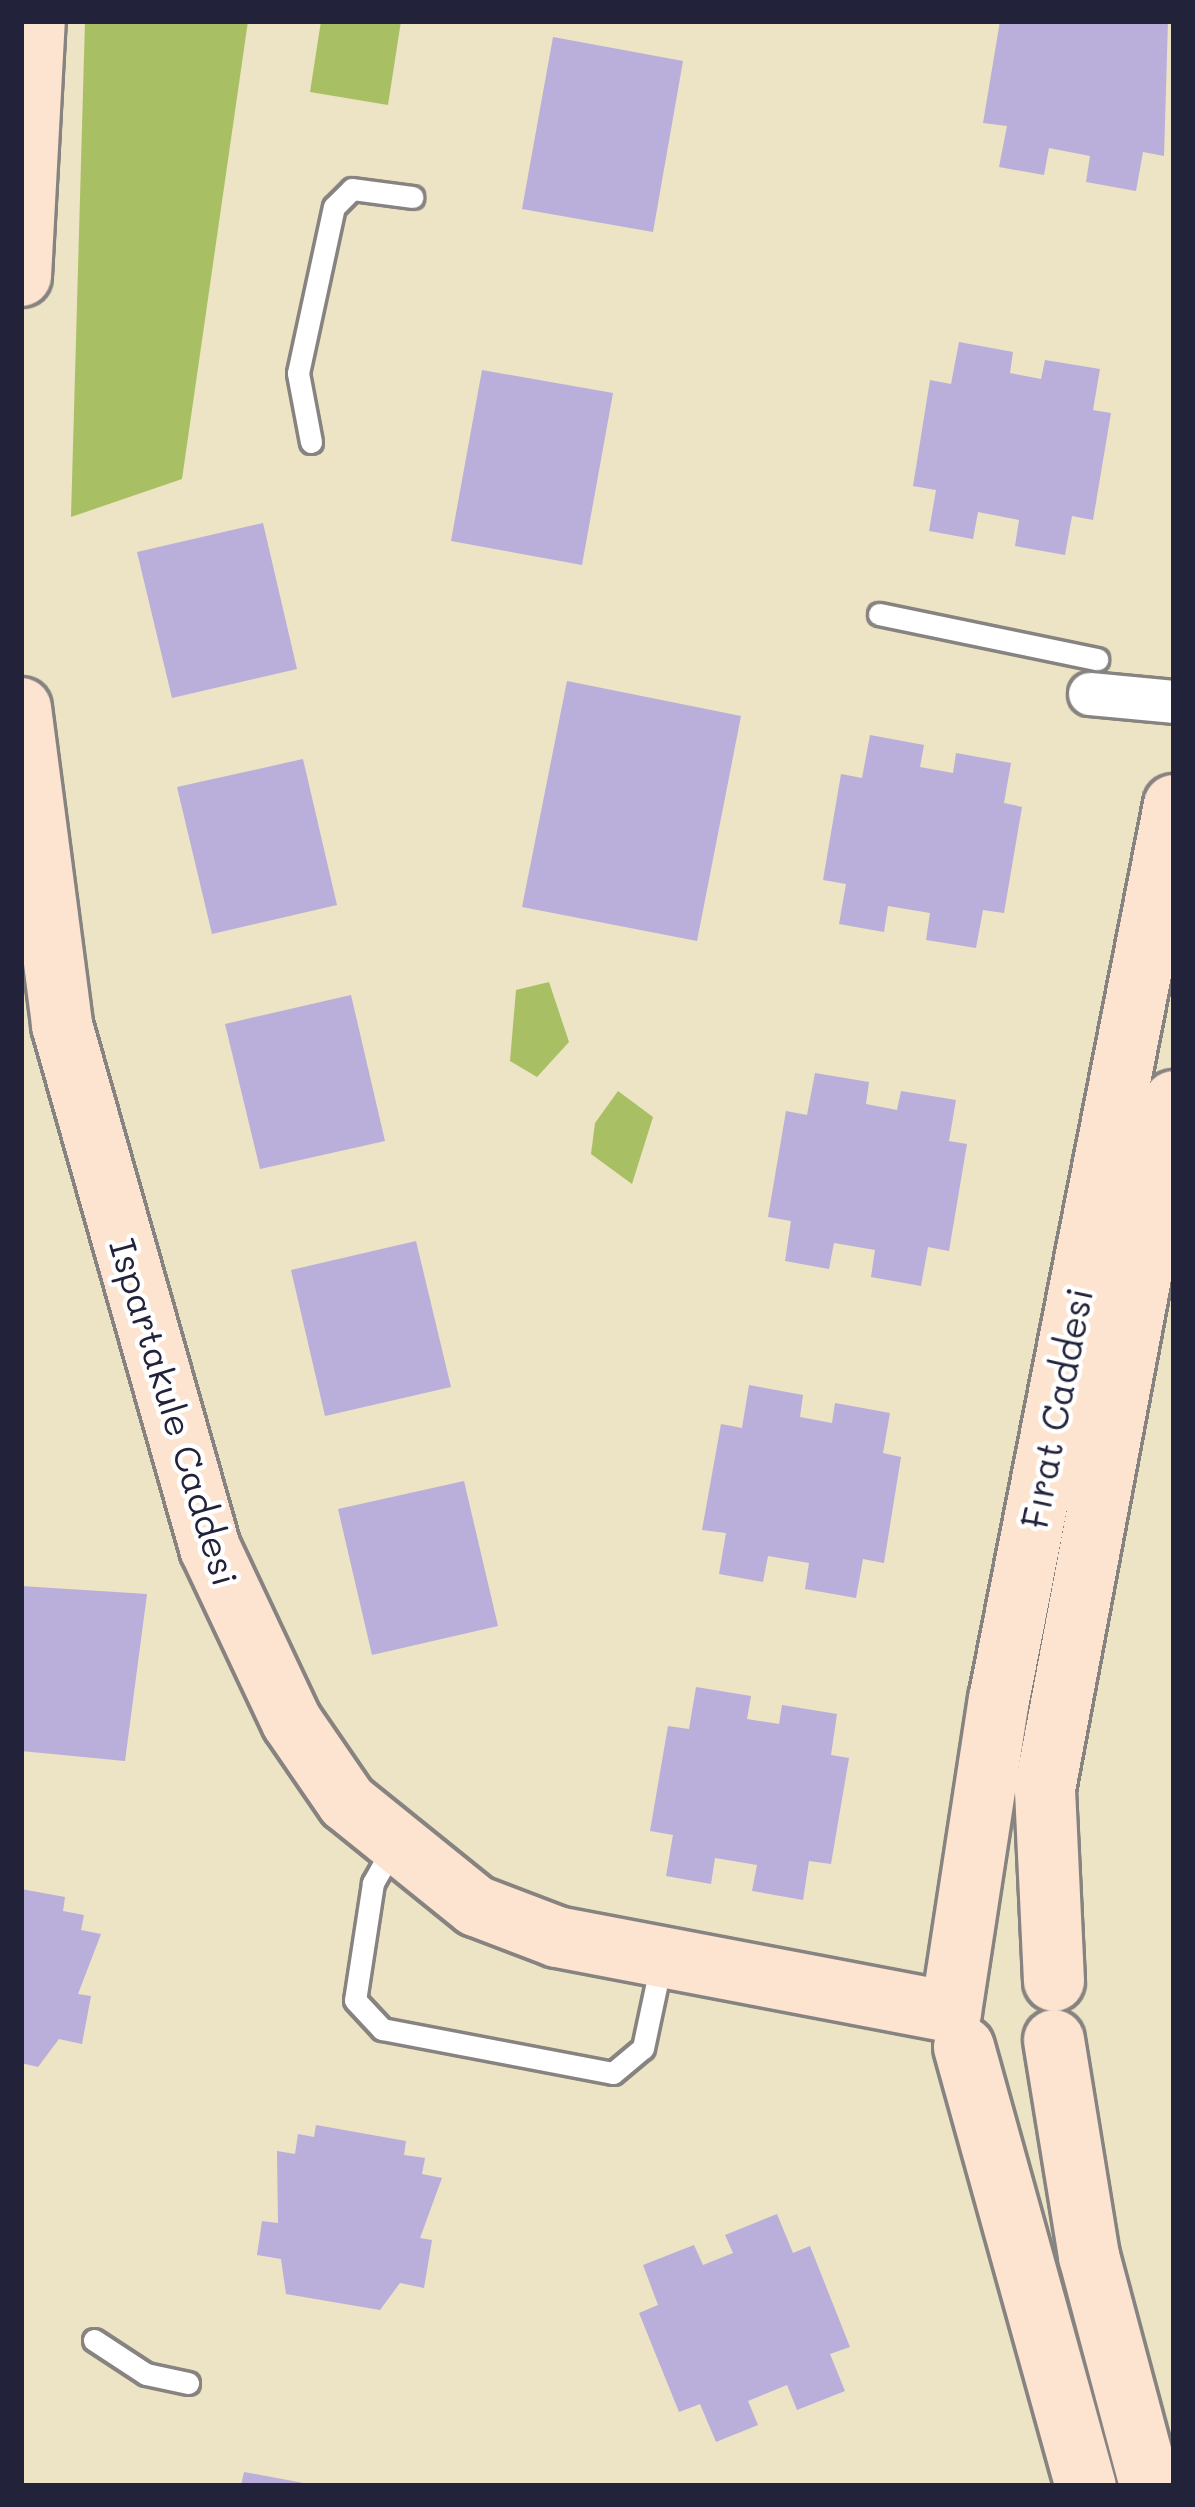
<!DOCTYPE html>
<meta charset="utf-8">
<style>
body{margin:0}
#map{position:relative;width:1195px;height:2507px;overflow:hidden;background:#ece4c4;font-family:Mali,sans-serif}
div>[style]{position:absolute}
.green>*{inset:0;background:#a9bf64}
.building>*{inset:0;background:#b9afda}
.roads{filter:drop-shadow(3px 0 #878380) drop-shadow(-3px 0 #878380) drop-shadow(0 3px #878380) drop-shadow(0 -3px #878380)}
.lane>*{height:21px;margin:-10.5px;padding:0 10.5px;transform-origin:10.5px;border-radius:10.5px;background:#fff}
.street>*{height:42px;margin:-21px;padding:0 21px;transform-origin:21px;border-radius:21px;background:#fff}
.secondary>*{height:60px;margin:-30px;padding:0 30px;transform-origin:30px;border-radius:30px;background:#fde4d1}
span{translate:-50% -50%;white-space:nowrap;text-align:center;line-height:1.15;-webkit-text-stroke:9px #fff;paint-order:stroke}
.street-label{font-size:36px;color:#22223b}
.frame{position:absolute;inset:0;border:24px solid #22223b;pointer-events:none}
</style>
<div id="map">
<div class="green">
<i style="clip-path:polygon(85px 21px,248px 21px,182px 479px,71px 517px)"></i>
<i style="clip-path:polygon(321px 21px,401px 21px,388px 105px,310px 92px)"></i>
<i style="clip-path:polygon(549px 982px,569px 1042px,537px 1077px,510px 1061px,516px 990px)"></i>
<i style="clip-path:polygon(618px 1091px,653px 1117px,632px 1184px,591px 1154px,595px 1123px)"></i>
</div>
<div class="building">
<i style="clip-path:polygon(1000px 21px,1168px 21px,1164px 156px,1143px 152px,1136px 191px,1086px 182px,1090px 156px,1049px 148px,1044px 175px,999px 167px,1007px 126px,983px 123px)"></i>
<i style="clip-path:polygon(553px 37px,683px 61px,653px 232px,522px 209px)"></i>
<i style="clip-path:polygon(959px 342px,1013px 352px,1010px 373px,1041px 379px,1045px 360px,1100px 369px,1093px 410px,1111px 413px,1093px 520px,1072px 516px,1065px 555px,1015px 546px,1019px 520px,978px 512px,973px 539px,929px 531px,936px 490px,913px 486px,930px 380px,951px 384px)"></i>
<i style="clip-path:polygon(482px 370px,613px 393px,582px 565px,451px 541px)"></i>
<i style="clip-path:polygon(263px 523px,297px 669px,172px 698px,137px 552px)"></i>
<i style="clip-path:polygon(567px 681px,741px 716px,697px 941px,522px 907px)"></i>
<i style="clip-path:polygon(870px 735px,924px 745px,920px 767px,953px 773px,956px 753px,1011px 763px,1004px 803px,1022px 807px,1004px 913px,983px 910px,976px 948px,926px 940px,930px 913px,888px 906px,884px 932px,839px 924px,846px 884px,823px 880px,841px 774px,862px 778px)"></i>
<i style="clip-path:polygon(303px 759px,337px 905px,212px 934px,177px 787px)"></i>
<i style="clip-path:polygon(351px 995px,385px 1141px,260px 1169px,225px 1024px)"></i>
<i style="clip-path:polygon(815px 1073px,869px 1082px,866px 1104px,897px 1110px,901px 1091px,956px 1100px,949px 1141px,967px 1144px,949px 1251px,928px 1247px,921px 1286px,871px 1277px,875px 1250px,834px 1243px,829px 1269px,785px 1261px,791px 1221px,768px 1217px,786px 1111px,807px 1115px)"></i>
<i style="clip-path:polygon(416px 1241px,451px 1387px,325px 1416px,291px 1270px)"></i>
<i style="clip-path:polygon(749px 1385px,803px 1395px,800px 1417px,832px 1423px,835px 1403px,890px 1413px,883px 1453px,901px 1457px,884px 1563px,863px 1559px,856px 1598px,805px 1589px,809px 1563px,768px 1556px,763px 1582px,719px 1574px,726px 1533px,702px 1530px,721px 1424px,742px 1428px)"></i>
<i style="clip-path:polygon(464px 1481px,498px 1626px,372px 1655px,338px 1509px)"></i>
<i style="clip-path:polygon(21px 1586px,147px 1594px,125px 1761px,21px 1751px)"></i>
<i style="clip-path:polygon(696px 1687px,751px 1696px,747px 1719px,779px 1724px,782px 1705px,837px 1714px,831px 1755px,849px 1758px,831px 1864px,809px 1861px,803px 1900px,752px 1891px,757px 1865px,715px 1858px,711px 1884px,666px 1876px,673px 1835px,650px 1831px,668px 1726px,689px 1729px)"></i>
<i style="clip-path:polygon(21px 1889px,65px 1897px,63px 1911px,84px 1915px,81px 1930px,101px 1934px,78px 1994px,91px 1996px,82px 2044px,59px 2039px,38px 2067px,21px 2063px)"></i>
<i style="clip-path:polygon(316px 2125px,406px 2141px,404px 2155px,425px 2158px,422px 2174px,442px 2178px,420px 2238px,432px 2240px,424px 2288px,400px 2283px,380px 2310px,286px 2294px,281px 2259px,257px 2255px,262px 2221px,278px 2223px,277px 2151px,295px 2154px,298px 2134px,314px 2137px)"></i>
<i style="clip-path:polygon(777px 2214px,793px 2253px,810px 2246px,850px 2347px,830px 2354px,845px 2391px,797px 2410px,787px 2385px,748px 2401px,758px 2425px,716px 2442px,700px 2404px,679px 2412px,639px 2313px,658px 2305px,643px 2265px,694px 2245px,703px 2265px,733px 2253px,725px 2235px)"></i>
<i style="clip-path:polygon(244px 2472px,309px 2484px,309px 2486px,241px 2486px)"></i>
</div>
<div class="roads">
<div class="lane">
<i style="left:311px;top:442px;width:70px;rotate:-100.7deg"></i>
<i style="left:298px;top:373px;width:170px;rotate:-77.8deg"></i>
<i style="left:334px;top:207px;width:25px;rotate:-45deg"></i>
<i style="left:352px;top:189px;width:61px;rotate:7.6deg"></i>
<i style="left:879px;top:614px;width:223px;rotate:11.7deg"></i>
<i style="left:394px;top:1846px;width:43px;rotate:119.6deg"></i>
<i style="left:373px;top:1883px;width:118px;rotate:98.7deg"></i>
<i style="left:355px;top:2000px;width:40px;rotate:47deg"></i>
<i style="left:382px;top:2029px;width:235px;rotate:10.8deg"></i>
<i style="left:613px;top:2073px;width:39px;rotate:-40deg"></i>
<i style="left:643px;top:2048px;width:87px;rotate:-78deg"></i>
<i style="left:94px;top:2340px;width:62px;rotate:33.2deg"></i>
<i style="left:146px;top:2374px;width:43px;rotate:12.1deg"></i>
</div>
<div class="street">
<i style="left:1090px;top:694px;width:84px;rotate:5.4deg"></i>
</div>
<div class="secondary">
<i style="left:21px;top:276px;width:255px;rotate:-86.9deg"></i>
<i style="left:21px;top:708px;width:320px;rotate:82.6deg"></i>
<i style="left:62px;top:1025px;width:544px;rotate:74.2deg"></i>
<i style="left:210px;top:1548px;width:192px;rotate:64.8deg"></i>
<i style="left:292px;top:1722px;width:97px;rotate:55.5deg"></i>
<i style="left:347px;top:1802px;width:166px;rotate:38.9deg"></i>
<i style="left:476px;top:1906px;width:87px;rotate:20.9deg"></i>
<i style="left:557px;top:1937px;width:401px;rotate:10.8deg"></i>
<i style="left:1054px;top:1981px;width:192px;rotate:-92.7deg"></i>
<i style="left:1045px;top:1789px;width:700px;rotate:-79.38deg"></i>
<i style="left:951px;top:2012px;width:316px;rotate:-81.3deg"></i>
<i style="left:999px;top:1700px;width:912px;rotate:-78.94deg"></i>
<i style="left:1054px;top:2040px;width:219px;rotate:80.8deg"></i>
<i style="left:1089px;top:2256px;width:238px;rotate:75.1deg"></i>
<i style="left:964px;top:2047px;width:456px;rotate:74.5deg"></i>
</div>
</div>
<div class="street-label">
<span style="left:1056px;top:1408px;rotate:-79deg">Fırat Caddesi</span>
<span style="left:175px;top:1412px;rotate:73deg">Ispartakule Caddesi</span>
</div>
<div class="frame"></div>
</div>
